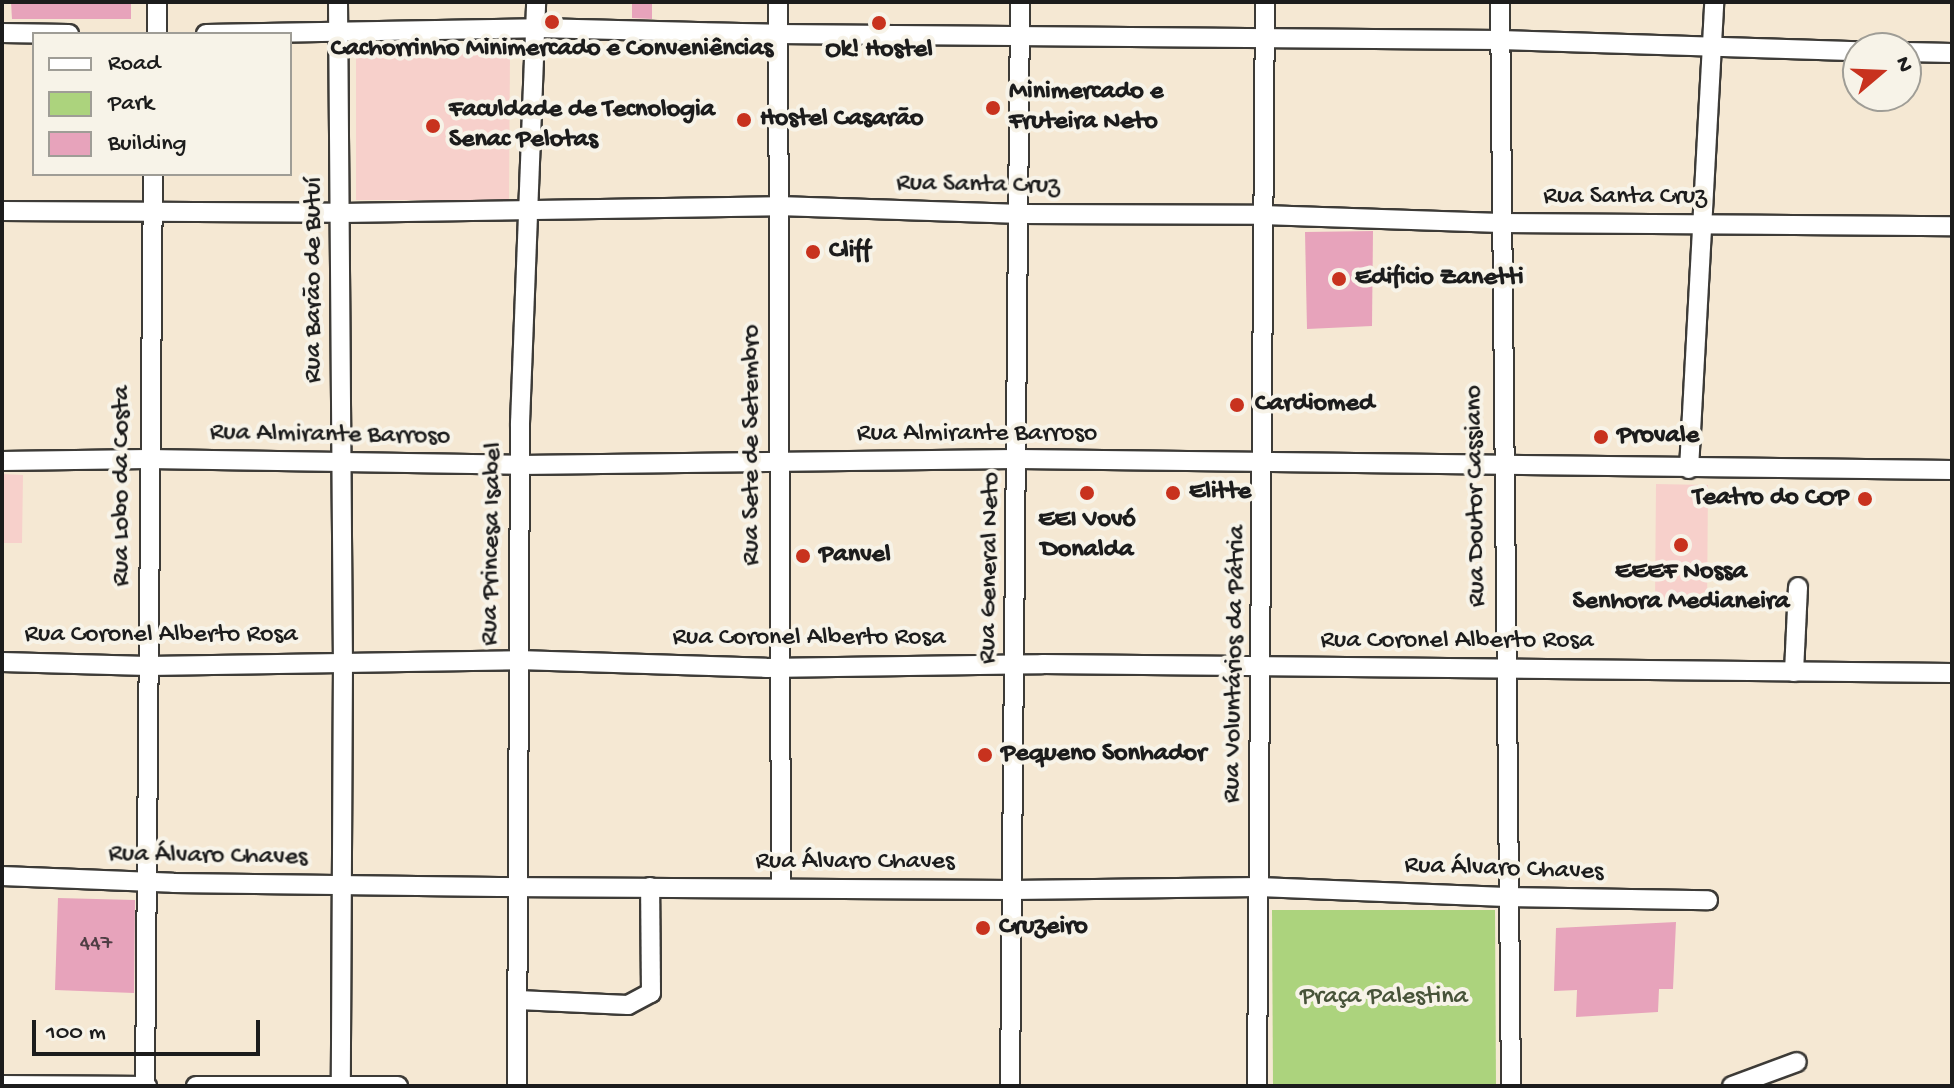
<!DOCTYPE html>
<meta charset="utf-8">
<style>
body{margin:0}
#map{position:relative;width:1954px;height:1088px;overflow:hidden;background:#f5e8d3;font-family:"Gochi Hand",sans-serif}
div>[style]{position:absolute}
.built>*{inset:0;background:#f7d0cb}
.green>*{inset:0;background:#acd37d}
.building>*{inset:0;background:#e7a3bb}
.roads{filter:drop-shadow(2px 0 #3d3b37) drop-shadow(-2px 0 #3d3b37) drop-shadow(0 2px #3d3b37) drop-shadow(0 -2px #3d3b37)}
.minor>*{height:18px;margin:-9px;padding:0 9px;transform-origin:9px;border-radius:9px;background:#fff}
.dots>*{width:22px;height:22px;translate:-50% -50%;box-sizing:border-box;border:4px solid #f7f3e8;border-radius:50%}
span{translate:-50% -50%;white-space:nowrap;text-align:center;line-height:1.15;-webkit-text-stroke:8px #f7f3e8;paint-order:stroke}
.number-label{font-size:22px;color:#4f3e44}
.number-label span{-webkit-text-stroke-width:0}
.poi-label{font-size:26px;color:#1c1c1c;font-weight:700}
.left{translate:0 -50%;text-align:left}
.right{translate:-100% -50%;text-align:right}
.street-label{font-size:26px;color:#1c1c1c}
.park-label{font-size:26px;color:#475339}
.frame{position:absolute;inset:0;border:4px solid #1c1c1c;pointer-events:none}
.legend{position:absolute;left:32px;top:32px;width:260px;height:144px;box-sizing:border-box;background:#f7f3e8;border:2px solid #9f9d96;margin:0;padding:10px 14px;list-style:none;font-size:24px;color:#1c1c1c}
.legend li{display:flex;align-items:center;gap:16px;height:40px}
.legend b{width:40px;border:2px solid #9f9d96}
.north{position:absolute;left:1842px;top:32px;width:80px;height:80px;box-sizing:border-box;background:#f7f3e8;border:2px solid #9f9d96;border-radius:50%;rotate:71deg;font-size:22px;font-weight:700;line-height:32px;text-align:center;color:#1c1c1c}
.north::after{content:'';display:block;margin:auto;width:28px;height:36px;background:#c8321e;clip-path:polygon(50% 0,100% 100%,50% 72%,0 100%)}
.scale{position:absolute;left:32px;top:1020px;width:228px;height:36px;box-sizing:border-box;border:4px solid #1c1c1c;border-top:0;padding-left:10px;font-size:24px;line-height:28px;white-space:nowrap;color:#1c1c1c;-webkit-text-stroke:6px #f7f3e8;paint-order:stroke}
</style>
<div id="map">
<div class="built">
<i style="clip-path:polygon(356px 51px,510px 52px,509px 200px,356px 200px)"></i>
<i style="clip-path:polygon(2px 474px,23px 475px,22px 543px,2px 543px)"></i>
<i style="clip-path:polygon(1656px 484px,1708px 485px,1707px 607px,1655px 606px)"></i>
</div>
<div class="green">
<i style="clip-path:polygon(1272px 910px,1495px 910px,1496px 1086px,1273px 1086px)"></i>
</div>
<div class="building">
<i style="clip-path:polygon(11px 2px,131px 2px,131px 19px,12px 19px)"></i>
<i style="clip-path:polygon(632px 2px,652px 2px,652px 19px,632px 18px)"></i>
<i style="clip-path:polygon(1373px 231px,1372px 326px,1307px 329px,1305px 232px)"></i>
<i style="clip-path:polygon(58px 898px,135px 900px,134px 993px,55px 990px)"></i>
<i style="clip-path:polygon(1676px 922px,1673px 989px,1659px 989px,1658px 1012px,1576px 1017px,1577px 990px,1554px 991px,1556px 928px)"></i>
</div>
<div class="roads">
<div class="minor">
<i style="left:157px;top:2px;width:32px;rotate:90deg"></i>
<i style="left:338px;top:2px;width:660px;rotate:89.57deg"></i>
<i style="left:343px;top:662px;width:424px;rotate:90.3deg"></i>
<i style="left:778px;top:2px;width:886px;rotate:89.81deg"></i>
<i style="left:1500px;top:2px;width:1084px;rotate:89.42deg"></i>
<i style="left:2px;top:33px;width:67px;rotate:0.9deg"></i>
<i style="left:206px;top:34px;width:331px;rotate:-1deg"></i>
<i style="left:537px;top:28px;width:240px;rotate:1.4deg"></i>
<i style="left:777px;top:34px;width:723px;rotate:0.48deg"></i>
<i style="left:1500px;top:40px;width:358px;rotate:1.8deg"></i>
<i style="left:1906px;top:52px;width:46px;rotate:1.2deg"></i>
<i style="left:2px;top:211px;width:339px;rotate:0.3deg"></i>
<i style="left:341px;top:213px;width:437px;rotate:-0.9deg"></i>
<i style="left:778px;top:206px;width:243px;rotate:1.9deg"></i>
<i style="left:1021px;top:214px;width:241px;rotate:0.2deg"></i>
<i style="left:1262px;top:215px;width:239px;rotate:1.9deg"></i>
<i style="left:1501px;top:223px;width:451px;rotate:0.4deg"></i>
<i style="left:2px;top:461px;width:146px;rotate:-0.8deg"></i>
<i style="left:148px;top:459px;width:372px;rotate:0.9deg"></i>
<i style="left:520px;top:465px;width:499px;rotate:-0.7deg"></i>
<i style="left:1019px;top:459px;width:933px;rotate:0.68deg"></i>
<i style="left:1689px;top:469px;width:468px;rotate:-86.9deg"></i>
<i style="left:2px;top:662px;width:146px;rotate:1.6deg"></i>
<i style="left:148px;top:666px;width:370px;rotate:-0.9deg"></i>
<i style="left:518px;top:660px;width:248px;rotate:1.8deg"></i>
<i style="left:766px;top:668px;width:276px;rotate:-0.8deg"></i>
<i style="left:1042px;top:664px;width:910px;rotate:0.57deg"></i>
<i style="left:1794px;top:672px;width:85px;rotate:-87.3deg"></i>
<i style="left:2px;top:876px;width:171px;rotate:2.3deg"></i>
<i style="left:173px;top:883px;width:326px;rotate:0.7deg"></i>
<i style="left:499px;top:887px;width:513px;rotate:0.34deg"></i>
<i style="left:1012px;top:890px;width:247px;rotate:-0.7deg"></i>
<i style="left:1259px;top:887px;width:247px;rotate:2.3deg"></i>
<i style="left:1506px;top:897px;width:202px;rotate:0.9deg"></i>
<i style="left:518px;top:1000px;width:110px;rotate:2.6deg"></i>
<i style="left:628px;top:1005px;width:26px;rotate:-28deg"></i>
<i style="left:651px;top:993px;width:106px;rotate:-90.5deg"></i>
<i style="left:2px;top:1085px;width:145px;rotate:0.4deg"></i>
<i style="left:145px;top:1086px;width:912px;rotate:-89.5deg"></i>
<i style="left:196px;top:1086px;width:202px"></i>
<i style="left:517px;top:1086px;width:663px;rotate:-89.74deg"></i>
<i style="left:520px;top:423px;width:421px;rotate:-87.8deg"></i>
<i style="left:1010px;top:1086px;width:1084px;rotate:-89.47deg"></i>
<i style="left:1257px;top:1086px;width:1084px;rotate:-89.58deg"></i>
<i style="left:1732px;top:1086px;width:69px;rotate:-20.3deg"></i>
</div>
</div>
<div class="dots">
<i style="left:552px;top:22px;background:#c8321e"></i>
<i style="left:879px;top:23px;background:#c8321e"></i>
<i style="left:993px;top:108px;background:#c8321e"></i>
<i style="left:744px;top:120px;background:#c8321e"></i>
<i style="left:433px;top:126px;background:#c8321e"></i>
<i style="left:813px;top:252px;background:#c8321e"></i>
<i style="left:1339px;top:279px;background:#c8321e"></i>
<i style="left:1237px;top:405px;background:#c8321e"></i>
<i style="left:1601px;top:437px;background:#c8321e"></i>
<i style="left:1087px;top:493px;background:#c8321e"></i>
<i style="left:1173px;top:493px;background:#c8321e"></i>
<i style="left:1865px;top:499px;background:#c8321e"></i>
<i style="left:1681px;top:545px;background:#c8321e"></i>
<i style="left:803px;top:556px;background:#c8321e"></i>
<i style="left:985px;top:755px;background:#c8321e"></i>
<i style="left:983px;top:928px;background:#c8321e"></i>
</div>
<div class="number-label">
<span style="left:96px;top:945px">447</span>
</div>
<div class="poi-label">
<span style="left:552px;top:50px">Cachorrinho Minimercado e Conveniências</span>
<span style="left:879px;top:51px">Ok! Hostel</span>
<span class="left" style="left:1009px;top:108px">Minimercado e<br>Fruteira Neto</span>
<span class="left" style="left:449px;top:126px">Faculdade de Tecnologia<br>Senac Pelotas</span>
<span class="left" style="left:760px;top:120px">Hostel Casarão</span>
<span class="left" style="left:829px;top:252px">Cliff</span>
<span class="left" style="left:1355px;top:279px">Edificio Zanetti</span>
<span class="left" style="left:1255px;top:405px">Cardiomed</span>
<span class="left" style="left:1617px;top:437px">Provale</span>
<span class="left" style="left:1189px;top:493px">Elitte</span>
<span class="right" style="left:1849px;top:499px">Teatro do COP</span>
<span style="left:1087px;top:536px">EEI Vovó<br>Donalda</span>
<span class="left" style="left:819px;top:556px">Panvel</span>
<span style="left:1681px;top:588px">EEEF Nossa<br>Senhora Medianeira</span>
<span class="left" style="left:1001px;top:755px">Pequeno Sonhador</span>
<span class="left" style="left:999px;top:928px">Cruzeiro</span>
</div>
<div class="street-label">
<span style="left:978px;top:186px;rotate:1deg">Rua Santa Cruz</span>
<span style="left:1625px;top:198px">Rua Santa Cruz</span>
<span style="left:315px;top:280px;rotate:-90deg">Rua Barão de Butuí</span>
<span style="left:977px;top:435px">Rua Almirante Barroso</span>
<span style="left:330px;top:436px;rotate:1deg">Rua Almirante Barroso</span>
<span style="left:753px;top:445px;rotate:-90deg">Rua Sete de Setembro</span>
<span style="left:123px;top:486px;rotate:-90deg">Rua Lobo da Costa</span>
<span style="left:1477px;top:496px;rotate:-91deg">Rua Doutor Cassiano</span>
<span style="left:493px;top:544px;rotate:-89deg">Rua Princesa Isabel</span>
<span style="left:991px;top:568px;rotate:-89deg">Rua General Neto</span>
<span style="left:161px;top:636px">Rua Coronel Alberto Rosa</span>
<span style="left:809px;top:639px">Rua Coronel Alberto Rosa</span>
<span style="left:1457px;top:642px">Rua Coronel Alberto Rosa</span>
<span style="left:1236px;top:664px;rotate:-89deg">Rua Voluntários da Pátria</span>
<span style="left:208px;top:857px;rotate:1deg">Rua Álvaro Chaves</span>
<span style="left:855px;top:863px">Rua Álvaro Chaves</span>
<span style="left:1504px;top:870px;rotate:2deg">Rua Álvaro Chaves</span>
</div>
<div class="park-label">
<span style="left:1384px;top:998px">Praça Palestina</span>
</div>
<div class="frame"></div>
<ul class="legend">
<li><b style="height:10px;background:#fff"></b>Road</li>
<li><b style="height:22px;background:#acd37d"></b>Park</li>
<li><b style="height:22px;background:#e7a3bb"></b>Building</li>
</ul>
<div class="north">N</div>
<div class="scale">100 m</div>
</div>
